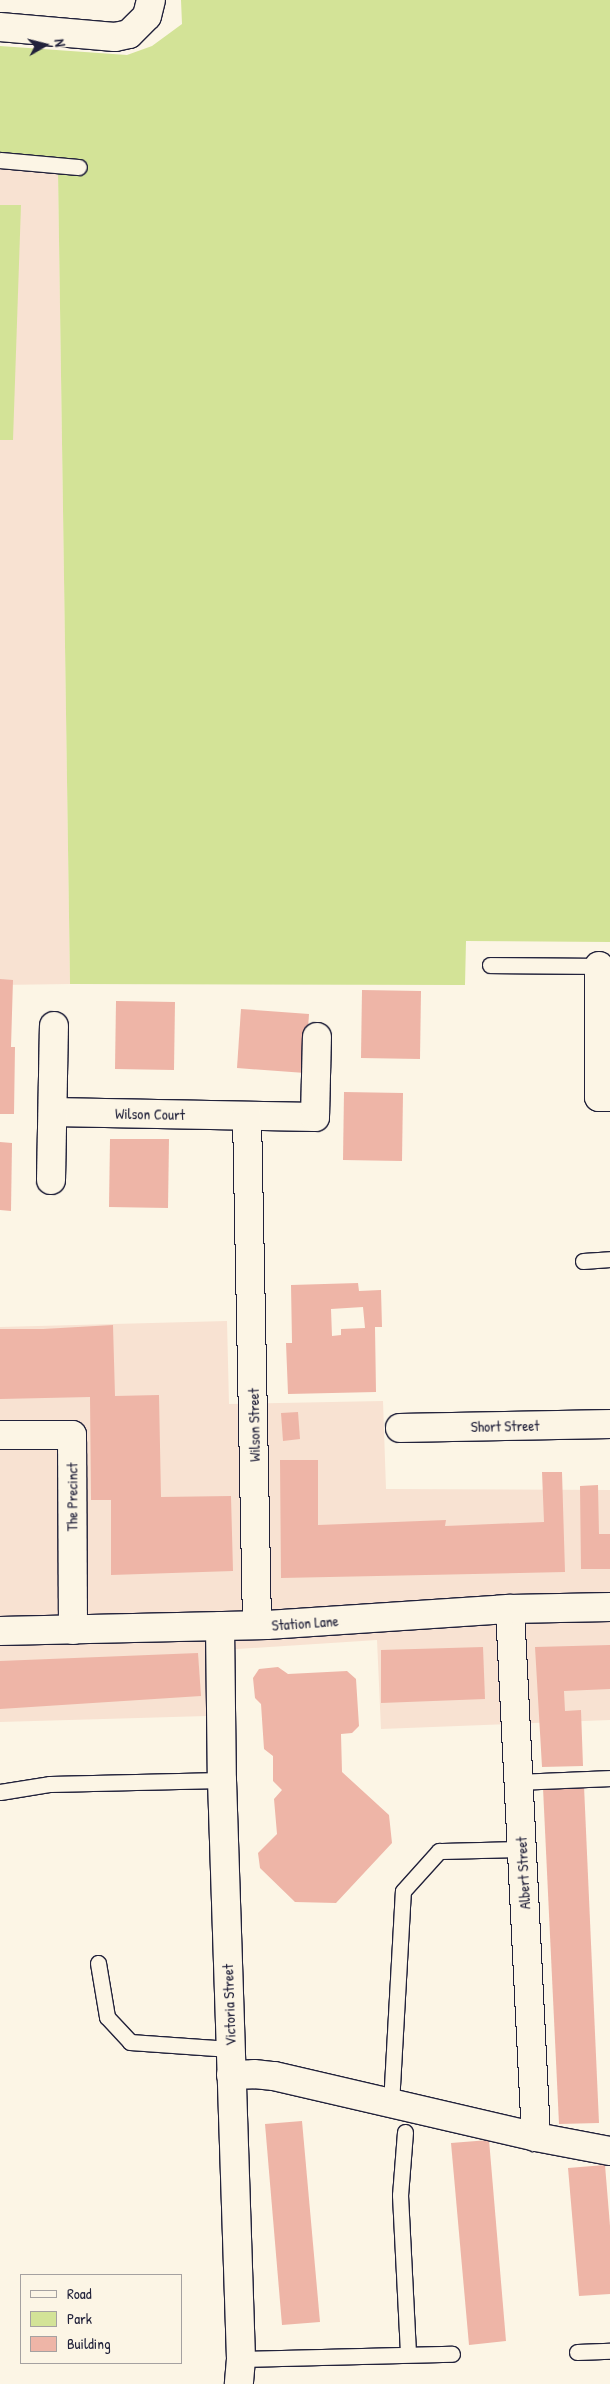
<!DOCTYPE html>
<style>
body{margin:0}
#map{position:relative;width:610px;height:2384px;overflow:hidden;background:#fcf5e5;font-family:"Patrick Hand",sans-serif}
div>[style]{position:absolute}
.built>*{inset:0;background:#f8e2d2}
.green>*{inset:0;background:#d3e397}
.building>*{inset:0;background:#eeb5a7}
.roads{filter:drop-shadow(1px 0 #22223b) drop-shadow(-1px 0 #22223b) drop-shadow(0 1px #22223b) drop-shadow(0 -1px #22223b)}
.lane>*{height:15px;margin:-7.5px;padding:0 7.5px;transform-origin:7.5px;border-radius:7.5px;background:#fcf5e5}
.street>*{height:28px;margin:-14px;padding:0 14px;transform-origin:14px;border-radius:14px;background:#fcf5e5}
.secondary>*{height:28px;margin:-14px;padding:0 14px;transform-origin:14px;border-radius:14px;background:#fcf5e5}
span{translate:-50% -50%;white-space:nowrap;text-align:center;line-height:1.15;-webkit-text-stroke:4.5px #fcf5e5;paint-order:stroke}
.street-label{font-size:15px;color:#22223b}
.legend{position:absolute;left:20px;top:2274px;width:162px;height:90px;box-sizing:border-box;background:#fcf5e5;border:1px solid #a5a1a1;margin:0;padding:6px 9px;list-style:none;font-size:15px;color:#22223b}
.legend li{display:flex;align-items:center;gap:10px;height:25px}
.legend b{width:25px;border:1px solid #a5a1a1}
.north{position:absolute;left:20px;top:20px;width:50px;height:50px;-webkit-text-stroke:4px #fcf5e5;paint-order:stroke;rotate:82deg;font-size:14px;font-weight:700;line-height:20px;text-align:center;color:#22223b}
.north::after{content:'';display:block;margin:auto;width:18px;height:22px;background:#22223b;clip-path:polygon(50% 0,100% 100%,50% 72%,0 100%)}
</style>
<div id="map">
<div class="built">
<i style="clip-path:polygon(0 167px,58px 171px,70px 984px,0 985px)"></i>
<i style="clip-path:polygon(227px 1321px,229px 1404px,383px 1401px,386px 1489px,610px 1490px,610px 1720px,381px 1729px,377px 1640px,207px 1651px,207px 1716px,0 1722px,0 1327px)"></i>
</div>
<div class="green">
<i style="clip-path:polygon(181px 0,610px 0,610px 942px,466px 941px,465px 985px,70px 984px,58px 172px,0 167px,0 46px,127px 55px,152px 46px,182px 24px)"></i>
<i style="clip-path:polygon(0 205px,21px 205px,13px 440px,0 440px)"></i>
</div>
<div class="building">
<i style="clip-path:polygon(0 979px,13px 980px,11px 1047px,15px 1047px,14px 1114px,0 1114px)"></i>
<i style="clip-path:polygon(362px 990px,421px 991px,420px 1059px,361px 1058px)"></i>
<i style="clip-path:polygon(116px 1001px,175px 1002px,174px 1070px,115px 1069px)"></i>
<i style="clip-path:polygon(241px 1009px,309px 1014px,305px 1073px,237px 1068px)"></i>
<i style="clip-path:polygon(344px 1092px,403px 1093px,402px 1161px,343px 1160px)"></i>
<i style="clip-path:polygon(110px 1139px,169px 1139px,168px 1208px,109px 1207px)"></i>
<i style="clip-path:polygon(0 1142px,12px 1143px,11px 1211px,0 1210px)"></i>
<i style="clip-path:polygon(evenodd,358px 1283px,359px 1291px,381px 1290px,382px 1327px,375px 1327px,376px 1392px,288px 1394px,286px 1343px,292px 1343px,291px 1285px,358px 1283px,363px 1307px,365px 1328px,341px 1329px,341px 1335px,332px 1336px,331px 1309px,363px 1307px)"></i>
<i style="clip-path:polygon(113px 1325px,115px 1396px,159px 1395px,161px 1497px,231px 1496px,233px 1571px,111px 1575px,111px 1500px,91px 1500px,90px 1397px,0 1399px,0 1329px,43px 1329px)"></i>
<i style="clip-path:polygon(298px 1412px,300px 1439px,283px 1441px,281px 1413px)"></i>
<i style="clip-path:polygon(280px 1460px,318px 1460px,318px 1525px,446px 1520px,445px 1526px,544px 1522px,542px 1472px,562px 1472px,565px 1572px,281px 1578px)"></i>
<i style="clip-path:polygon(598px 1485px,599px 1534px,610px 1534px,610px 1569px,581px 1569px,580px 1486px)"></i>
<i style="clip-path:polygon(610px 1645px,610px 1689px,564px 1691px,565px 1711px,581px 1710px,583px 1766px,542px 1767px,535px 1647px)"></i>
<i style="clip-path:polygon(483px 1647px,485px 1699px,381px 1703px,381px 1650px)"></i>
<i style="clip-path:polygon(198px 1653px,201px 1696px,0 1709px,0 1661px)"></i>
<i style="clip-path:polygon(278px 1667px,288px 1674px,347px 1671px,356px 1679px,359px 1726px,352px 1733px,341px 1734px,342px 1772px,389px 1815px,392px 1843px,336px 1903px,295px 1902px,260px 1868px,258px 1853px,277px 1834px,274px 1799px,282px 1790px,273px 1781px,273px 1756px,264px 1749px,261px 1704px,255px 1698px,253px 1678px,259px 1669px)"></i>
<i style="clip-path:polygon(584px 1786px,599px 2123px,559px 2124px,543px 1788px)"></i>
<i style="clip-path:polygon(302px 2121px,320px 2322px,282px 2325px,265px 2124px)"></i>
<i style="clip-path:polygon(489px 2140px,506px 2341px,469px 2345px,451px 2143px)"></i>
<i style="clip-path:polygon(605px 2165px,610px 2226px,610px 2294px,579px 2296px,568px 2168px)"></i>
</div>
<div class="roads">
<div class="lane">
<i style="left:0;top:160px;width:79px;rotate:5.1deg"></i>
<i style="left:490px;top:965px;width:109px;rotate:0.5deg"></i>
<i style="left:583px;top:1261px;width:27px;rotate:-4deg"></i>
<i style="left:518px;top:1782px;width:92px;rotate:-2.5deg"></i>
<i style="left:0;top:1792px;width:51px;rotate:-9.1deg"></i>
<i style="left:50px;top:1784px;width:172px;rotate:-1.3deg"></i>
<i style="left:98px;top:1963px;width:55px;rotate:80.5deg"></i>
<i style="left:107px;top:2017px;width:34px;rotate:47deg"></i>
<i style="left:130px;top:2042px;width:100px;rotate:4deg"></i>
<i style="left:391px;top:2104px;width:213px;rotate:-86.8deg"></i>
<i style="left:403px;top:1891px;width:54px;rotate:-48deg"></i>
<i style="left:439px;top:1851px;width:83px;rotate:-1.4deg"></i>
<i style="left:405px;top:2132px;width:63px;rotate:94.5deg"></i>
<i style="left:400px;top:2195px;width:159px;rotate:87.1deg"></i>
<i style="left:577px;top:2352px;width:33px;rotate:-2deg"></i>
<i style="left:241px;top:2359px;width:211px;rotate:-1.4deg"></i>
</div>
<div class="street">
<i style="left:0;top:27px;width:115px;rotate:5deg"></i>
<i style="left:115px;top:37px;width:14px;rotate:-12deg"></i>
<i style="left:129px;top:34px;width:25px;rotate:-45deg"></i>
<i style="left:147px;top:16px;width:16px;rotate:-76deg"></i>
<i style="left:599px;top:966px;width:131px;rotate:90deg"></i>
<i style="left:599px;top:1097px;width:11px"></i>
<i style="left:53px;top:1112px;width:262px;rotate:1.1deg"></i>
<i style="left:315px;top:1117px;width:80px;rotate:-88.6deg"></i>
<i style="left:247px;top:1116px;width:509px;rotate:88.87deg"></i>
<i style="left:51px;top:1180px;width:154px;rotate:-88.9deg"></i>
<i style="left:400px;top:1428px;width:210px;rotate:-1.1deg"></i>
<i style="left:0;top:1435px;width:72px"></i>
<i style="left:72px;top:1435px;width:195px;rotate:89.7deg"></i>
<i style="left:510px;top:1609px;width:529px;rotate:87.18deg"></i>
<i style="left:220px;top:1626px;width:154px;rotate:89.3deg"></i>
<i style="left:222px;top:1780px;width:579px;rotate:88.12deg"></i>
<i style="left:241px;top:2359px;width:25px;rotate:95deg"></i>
<i style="left:231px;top:2075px;width:23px;rotate:-2deg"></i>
<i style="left:254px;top:2074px;width:20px;rotate:6deg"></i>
<i style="left:274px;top:2076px;width:269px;rotate:13.1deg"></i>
<i style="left:536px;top:2137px;width:75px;rotate:10.7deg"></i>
</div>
<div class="secondary">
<i style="left:0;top:1631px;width:267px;rotate:-1.3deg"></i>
<i style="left:267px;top:1625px;width:244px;rotate:-3.8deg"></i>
<i style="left:510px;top:1609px;width:100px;rotate:-1.1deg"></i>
</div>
</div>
<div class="street-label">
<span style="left:150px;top:1114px;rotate:1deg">Wilson Court</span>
<span style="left:254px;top:1425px;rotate:-91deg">Wilson Street</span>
<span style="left:505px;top:1426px;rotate:-1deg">Short Street</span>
<span style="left:72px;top:1497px;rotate:-90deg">The Precinct</span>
<span style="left:305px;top:1623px;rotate:-4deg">Station Lane</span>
<span style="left:523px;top:1873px;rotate:-93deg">Albert Street</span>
<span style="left:229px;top:2005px;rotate:-92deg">Victoria Street</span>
</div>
<ul class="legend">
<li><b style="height:6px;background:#fcf5e5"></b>Road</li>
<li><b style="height:14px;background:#d3e397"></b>Park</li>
<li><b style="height:14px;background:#eeb5a7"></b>Building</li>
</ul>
<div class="north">N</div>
</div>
